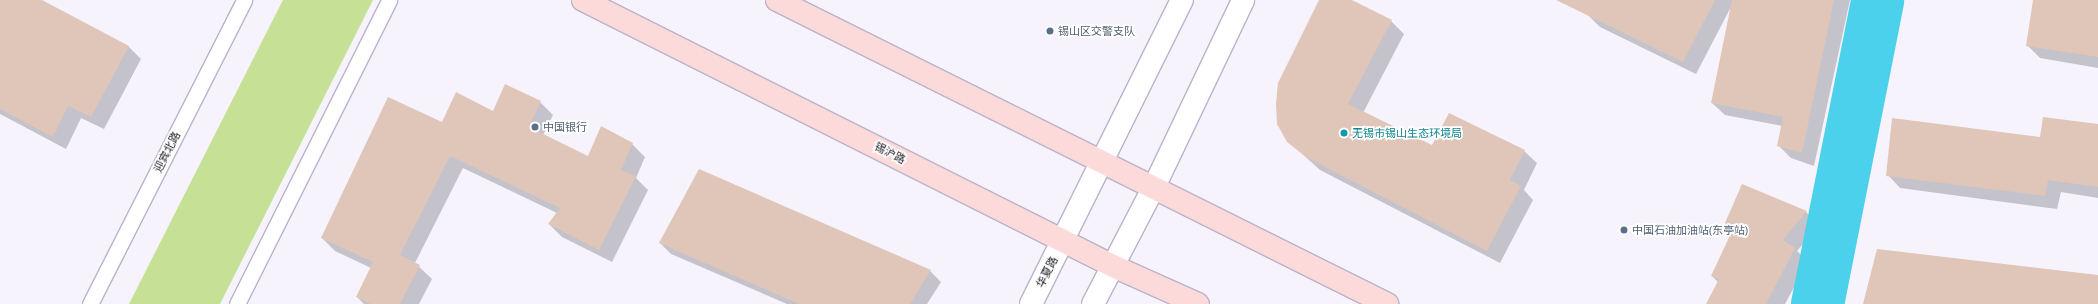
<!DOCTYPE html>
<meta charset="utf-8">
<style>
body{margin:0}
#map{position:relative;width:2098px;height:304px;overflow:hidden;background:#f6f3fd;font-family:"Archivo Narrow","Noto Sans SC",sans-serif}
div>[style]{position:absolute}
.green>*{inset:0;background:#c6e095}
.shadow>*{inset:0;background:#0003}
.river>*{height:53px;margin:-26.5px;padding:0 26.5px;transform-origin:26.5px;border-radius:26.5px;background:#4bd1eb}
.building>*{inset:0;background:#dfc6b9}
.roads{filter:drop-shadow(1px 0 #b9b3ca) drop-shadow(-1px 0 #b9b3ca) drop-shadow(0 1px #b9b3ca) drop-shadow(0 -1px #b9b3ca)}
.lane>*{height:15px;margin:-7.5px;padding:0 7.5px;transform-origin:7.5px;border-radius:7.5px;background:#fff}
.secondary>*{height:22px;margin:-11px;padding:0 11px;transform-origin:11px;border-radius:11px;background:#fff}
.primary>*{height:22px;margin:-11px;padding:0 11px;transform-origin:11px;border-radius:11px;background:#fcdada}
.dots>*{width:11px;height:11px;translate:-50% -50%;box-sizing:border-box;border:2px solid #fff;border-radius:50%}
span{translate:-50% -50%;white-space:nowrap;text-align:center;line-height:1.15;-webkit-text-stroke:3.5px #fff;paint-order:stroke}
.service-label{font-size:11px;color:#4e5e75}
.left{translate:0 -50%;text-align:left}
.culture-label{font-size:11px;color:#0d838f}
.street-label{font-size:11px;color:#1b1921}
</style>
<div id="map">
<div class="green">
<i style="clip-path:polygon(283px 0,373px 0,220px 304px,129px 304px)"></i>
</div>
<div class="shadow">
<i style="clip-path:polygon(0 0,39px 0,128px 46px,141px 59px,104px 129px,81px 118px,66px 149px,0 114px)"></i>
<i style="clip-path:polygon(1320px 0,1349px 0,1391px 21px,1404px 34px,1363px 113px,1432px 147px,1524px 151px,1537px 163px,1524px 190px,1533px 200px,1500px 263px,1320px 170px,1288px 141px)"></i>
<i style="clip-path:polygon(1594px 0,1850px 0,1814px 166px,1791px 158px,1778px 145px,1782px 126px,1725px 115px,1712px 103px,1731px 7px,1696px 74px,1600px 27px,1587px 14px)"></i>
<i style="clip-path:polygon(2034px 0,2098px 0,2098px 68px,2040px 58px,2027px 45px)"></i>
<i style="clip-path:polygon(540px 102px,553px 115px,543px 135px,588px 157px,632px 144px,645px 157px,636px 178px,648px 190px,612px 262px,562px 237px,549px 224px,557px 213px,463px 168px,415px 263px,432px 279px,419px 304px,364px 304px,357px 297px,371px 268px,335px 251px,322px 238px,442px 123px)"></i>
<i style="clip-path:polygon(2098px 125px,2098px 198px,2061px 192px,2057px 209px,1900px 188px,1888px 175px)"></i>
<i style="clip-path:polygon(1806px 212px,1819px 225px,1797px 251px,1808px 261px,1785px 304px,1707px 304px,1718px 282px,1712px 276px,1733px 230px,1726px 223px)"></i>
<i style="clip-path:polygon(660px 243px,930px 271px,941px 282px,927px 304px,787px 304px,671px 254px)"></i>
</div>
<div class="river">
<i style="left:1817px;top:304px;width:310px;rotate:-78.8deg"></i>
</div>
<div class="building">
<i style="clip-path:polygon(0 0,42px 0,129px 46px,91px 117px,68px 106px,53px 137px,0 109px)"></i>
<i style="clip-path:polygon(1319px 0,1352px 0,1392px 20px,1348px 104px,1432px 145px,1449px 113px,1525px 150px,1510px 180px,1521px 186px,1487px 251px,1306px 157px,1287px 142px,1277px 124px,1276px 104px,1278px 83px)"></i>
<i style="clip-path:polygon(1556px 0,1715px 0,1683px 62px)"></i>
<i style="clip-path:polygon(1732px 0,1834px 0,1802px 153px,1777px 146px,1783px 117px,1711px 103px)"></i>
<i style="clip-path:polygon(2033px 0,2098px 0,2098px 57px,2026px 46px)"></i>
<i style="clip-path:polygon(505px 84px,541px 101px,529px 127px,588px 156px,601px 126px,633px 143px,621px 170px,636px 176px,599px 250px,548px 224px,560px 208px,450px 156px,400px 255px,420px 265px,400px 304px,371px 304px,356px 297px,373px 262px,321px 238px,388px 97px,442px 122px,456px 92px,493px 111px)"></i>
<i style="clip-path:polygon(2043px 117px,2098px 124px,2098px 187px,2048px 180px,2045px 196px,1886px 176px,1892px 118px,2040px 137px)"></i>
<i style="clip-path:polygon(699px 169px,931px 270px,910px 304px,799px 304px,659px 243px)"></i>
<i style="clip-path:polygon(1742px 184px,1807px 211px,1783px 240px,1795px 248px,1766px 304px,1706px 304px,1719px 279px,1711px 276px,1733px 229px,1725px 223px)"></i>
<i style="clip-path:polygon(1877px 249px,2098px 275px,2098px 304px,1863px 304px)"></i>
</div>
<div class="roads">
<div class="lane">
<i style="left:90px;top:304px;width:341px;rotate:-63.1deg"></i>
<i style="left:237px;top:304px;width:340px;rotate:-63.4deg"></i>
</div>
<div class="secondary">
<i style="left:1031px;top:304px;width:339px;rotate:-63.6deg"></i>
<i style="left:1093px;top:304px;width:132px;rotate:-62.5deg"></i>
<i style="left:1154px;top:187px;width:207px;rotate:-64.5deg"></i>
</div>
<div class="primary">
<i style="left:583px;top:0;width:593px;rotate:26.65deg"></i>
<i style="left:1113px;top:266px;width:93px;rotate:24.1deg"></i>
<i style="left:777px;top:0;width:682px;rotate:26.49deg"></i>
</div>
</div>
<div class="dots">
<i style="left:1050px;top:31px;background:#5c6f8a"></i>
<i style="left:535px;top:127px;background:#5c6f8a"></i>
<i style="left:1344px;top:133px;background:#0f9aa8"></i>
<i style="left:1624px;top:230px;background:#5c6f8a"></i>
</div>
<div class="service-label">
<span class="left" style="left:1058px;top:31px">锡山区交警支队</span>
<span class="left" style="left:543px;top:127px">中国银行</span>
<span class="left" style="left:1632px;top:230px">中国石油加油站(东亭站)</span>
</div>
<div class="culture-label">
<span class="left" style="left:1352px;top:133px">无锡市锡山生态环境局</span>
</div>
<div class="street-label">
<span style="left:167px;top:152px;rotate:-63deg">迎宾北路</span>
<span style="left:890px;top:153px;rotate:27deg">锡沪路</span>
<span style="left:1047px;top:272px;rotate:-63deg">华夏路</span>
</div>
</div>
